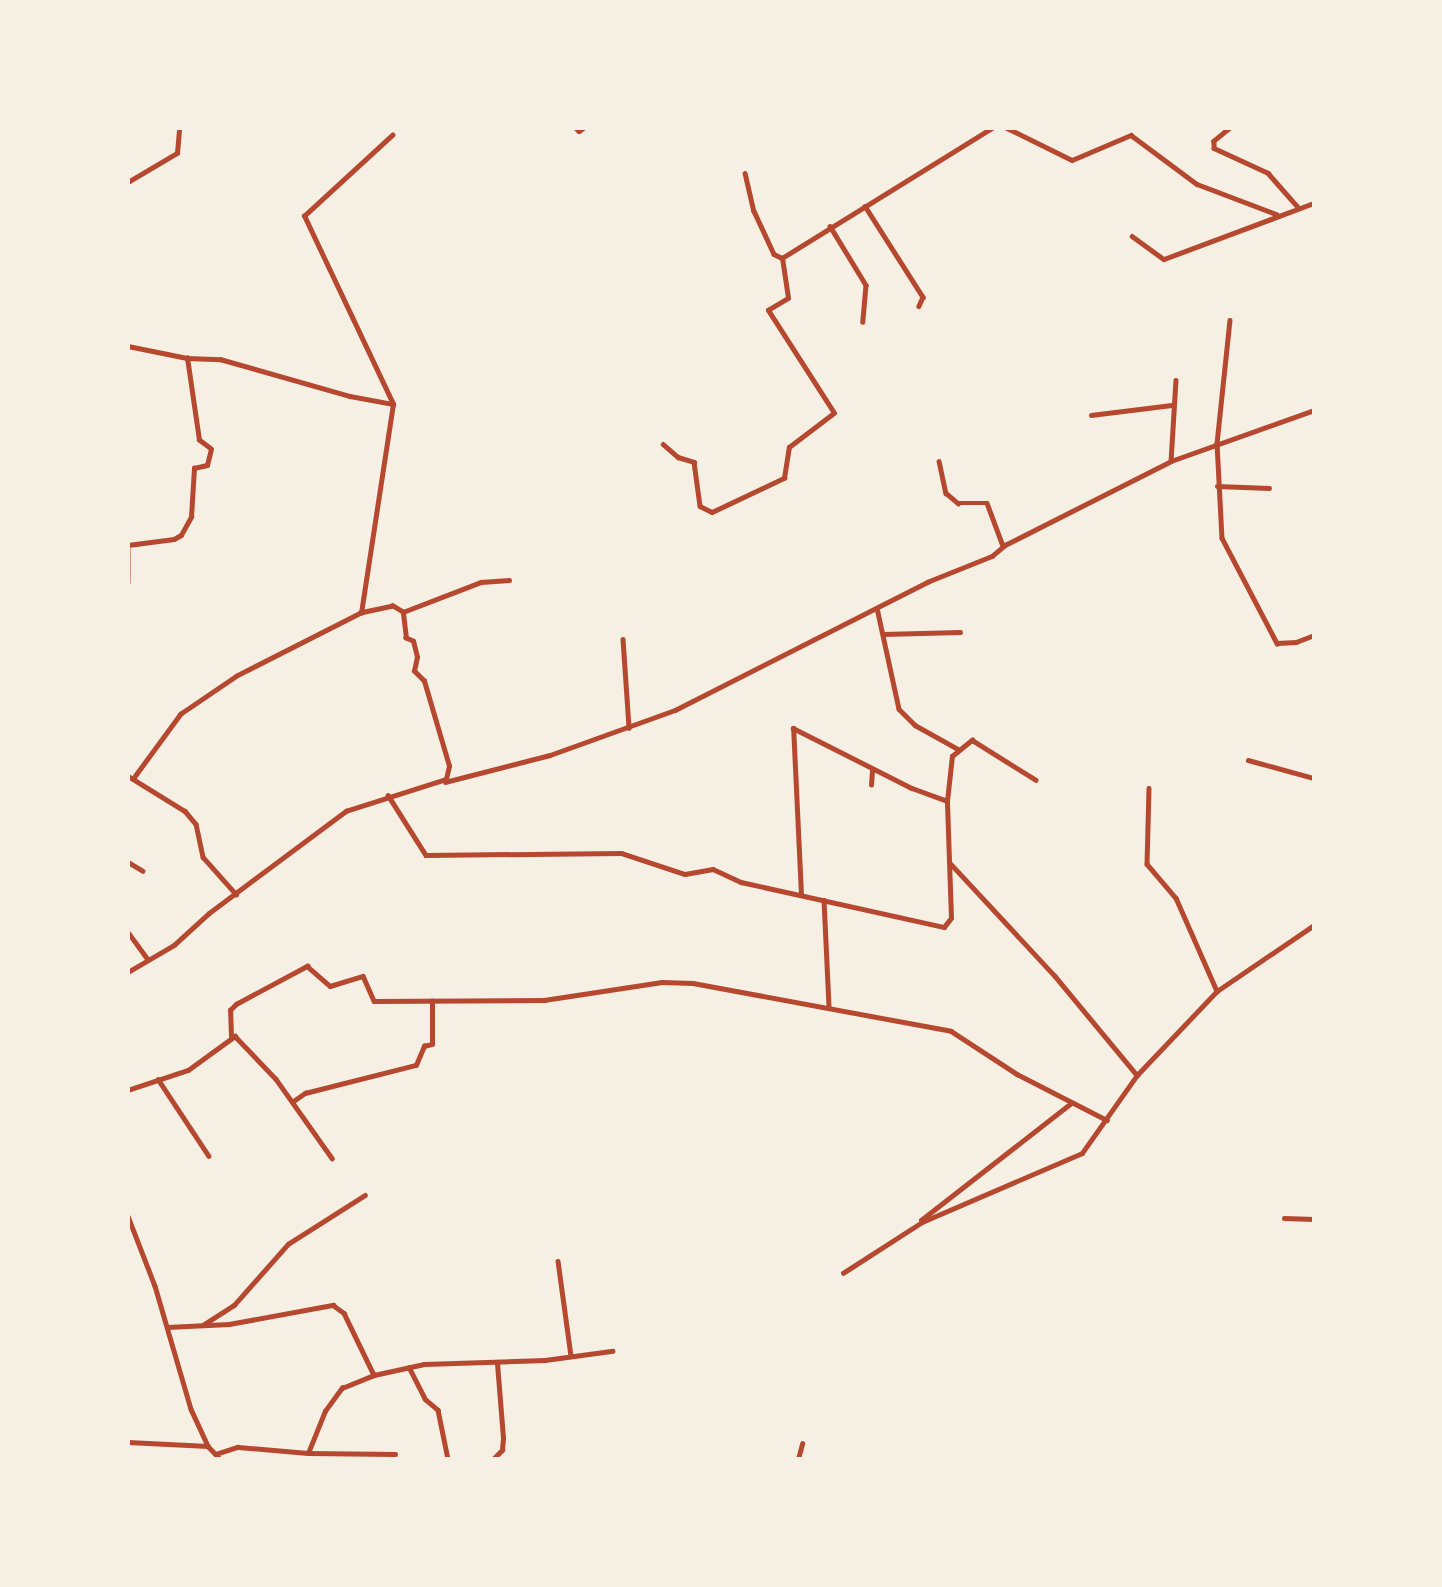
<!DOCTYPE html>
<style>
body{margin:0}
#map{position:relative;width:1442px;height:1587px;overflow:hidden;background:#f6efe4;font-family:Montserrat,sans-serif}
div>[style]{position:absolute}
.minor>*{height:4.5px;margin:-2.25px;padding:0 2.25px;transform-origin:2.25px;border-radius:2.25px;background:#b5482f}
span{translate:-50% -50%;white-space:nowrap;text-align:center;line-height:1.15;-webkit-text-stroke:6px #f6efe4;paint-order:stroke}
.frame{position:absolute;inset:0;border:130px solid #f6efe4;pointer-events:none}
</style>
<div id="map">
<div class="minor">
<i style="left:576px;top:128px;width:4px;rotate:45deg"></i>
<i style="left:579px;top:131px;width:5px;rotate:-37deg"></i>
<i style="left:1007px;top:128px;width:72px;rotate:26.2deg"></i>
<i style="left:1072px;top:160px;width:64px;rotate:-23deg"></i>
<i style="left:1131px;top:135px;width:82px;rotate:36.6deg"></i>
<i style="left:1197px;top:184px;width:85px;rotate:20.8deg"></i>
<i style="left:1230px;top:128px;width:21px;rotate:141deg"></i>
<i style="left:1214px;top:141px;width:7px;rotate:90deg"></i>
<i style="left:1214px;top:148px;width:60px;rotate:24.8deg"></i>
<i style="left:1268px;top:173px;width:45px;rotate:48.6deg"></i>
<i style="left:745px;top:173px;width:39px;rotate:77deg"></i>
<i style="left:754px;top:211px;width:47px;rotate:65.1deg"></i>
<i style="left:774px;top:254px;width:9px;rotate:27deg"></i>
<i style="left:782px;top:258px;width:247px;rotate:-31.8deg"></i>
<i style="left:128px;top:182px;width:57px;rotate:-30.6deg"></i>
<i style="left:177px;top:153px;width:25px;rotate:-85deg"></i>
<i style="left:865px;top:206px;width:108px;rotate:57.5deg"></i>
<i style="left:923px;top:297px;width:10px;rotate:114deg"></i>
<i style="left:830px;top:226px;width:69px;rotate:58.6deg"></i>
<i style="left:866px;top:285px;width:37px;rotate:95deg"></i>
<i style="left:1132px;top:236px;width:39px;rotate:36deg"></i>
<i style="left:1164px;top:259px;width:160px;rotate:-20.5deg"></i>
<i style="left:1230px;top:320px;width:124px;rotate:96deg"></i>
<i style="left:1217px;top:443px;width:95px;rotate:87deg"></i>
<i style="left:1222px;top:538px;width:119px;rotate:62.4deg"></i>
<i style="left:1277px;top:643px;width:19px;rotate:-3deg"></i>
<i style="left:1296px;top:642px;width:19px;rotate:-21deg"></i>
<i style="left:128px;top:346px;width:60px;rotate:11.5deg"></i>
<i style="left:187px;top:358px;width:33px;rotate:2deg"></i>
<i style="left:220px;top:359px;width:135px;rotate:15.9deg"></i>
<i style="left:350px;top:396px;width:44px;rotate:10.5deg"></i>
<i style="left:1176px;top:380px;width:81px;rotate:93.5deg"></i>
<i style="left:1171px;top:461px;width:152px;rotate:-19.6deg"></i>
<i style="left:1091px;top:415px;width:83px;rotate:-7deg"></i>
<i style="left:663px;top:444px;width:20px;rotate:41deg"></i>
<i style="left:678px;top:457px;width:17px;rotate:17deg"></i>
<i style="left:694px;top:462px;width:44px;rotate:82.2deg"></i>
<i style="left:700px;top:506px;width:13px;rotate:27deg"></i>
<i style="left:712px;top:512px;width:80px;rotate:-25.3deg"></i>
<i style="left:784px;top:478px;width:31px;rotate:-81deg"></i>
<i style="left:789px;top:447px;width:56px;rotate:-37.1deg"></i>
<i style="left:834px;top:413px;width:122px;rotate:-122.7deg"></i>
<i style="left:768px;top:310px;width:23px;rotate:-31deg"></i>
<i style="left:788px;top:298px;width:40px;rotate:-98.5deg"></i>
<i style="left:939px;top:461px;width:33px;rotate:78deg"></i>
<i style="left:946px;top:493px;width:16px;rotate:40deg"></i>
<i style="left:958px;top:503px;width:29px"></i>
<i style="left:987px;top:503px;width:46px;rotate:69.6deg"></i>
<i style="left:1003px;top:546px;width:188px;rotate:-26.8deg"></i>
<i style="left:1217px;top:486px;width:52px;rotate:2.2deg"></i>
<i style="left:128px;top:545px;width:46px;rotate:-7.4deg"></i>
<i style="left:174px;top:539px;width:8px;rotate:-30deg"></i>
<i style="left:181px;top:535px;width:21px;rotate:-61deg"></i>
<i style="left:191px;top:517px;width:49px;rotate:-86.5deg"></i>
<i style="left:194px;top:468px;width:13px;rotate:-13deg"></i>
<i style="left:207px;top:465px;width:16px;rotate:-76deg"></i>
<i style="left:211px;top:449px;width:15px;rotate:-143deg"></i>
<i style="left:199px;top:440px;width:83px;rotate:-98.3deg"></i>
<i style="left:128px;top:549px;width:33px;rotate:90deg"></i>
<i style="left:877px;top:608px;width:103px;rotate:77.7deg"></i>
<i style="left:899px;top:709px;width:23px;rotate:45deg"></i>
<i style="left:915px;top:725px;width:49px;rotate:29.2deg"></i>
<i style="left:403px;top:612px;width:84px;rotate:-21deg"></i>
<i style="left:481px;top:582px;width:28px;rotate:-4deg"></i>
<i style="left:361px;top:613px;width:211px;rotate:-81.3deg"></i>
<i style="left:393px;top:404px;width:208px;rotate:-115.3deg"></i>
<i style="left:304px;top:216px;width:120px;rotate:-42.6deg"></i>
<i style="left:883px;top:634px;width:77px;rotate:-1.5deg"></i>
<i style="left:623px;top:639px;width:89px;rotate:86.1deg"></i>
<i style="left:1248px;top:760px;width:68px;rotate:15.3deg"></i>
<i style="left:128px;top:776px;width:67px;rotate:31.6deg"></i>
<i style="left:185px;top:811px;width:17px;rotate:50deg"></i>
<i style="left:196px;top:824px;width:34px;rotate:78deg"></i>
<i style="left:203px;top:857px;width:50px;rotate:48.3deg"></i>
<i style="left:445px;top:782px;width:108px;rotate:-14.4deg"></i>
<i style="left:550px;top:755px;width:133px;rotate:-19.8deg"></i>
<i style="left:675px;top:710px;width:283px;rotate:-26.9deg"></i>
<i style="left:927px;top:582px;width:70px;rotate:-21.8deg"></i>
<i style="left:992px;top:556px;width:17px;rotate:-40deg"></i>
<i style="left:871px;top:785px;width:16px;rotate:-86deg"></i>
<i style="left:1149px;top:788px;width:76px;rotate:91.5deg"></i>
<i style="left:1147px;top:864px;width:45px;rotate:49.5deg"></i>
<i style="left:1176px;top:898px;width:102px;rotate:66.2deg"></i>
<i style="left:388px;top:795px;width:71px;rotate:57.7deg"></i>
<i style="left:426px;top:855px;width:195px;rotate:-0.6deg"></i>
<i style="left:621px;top:853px;width:67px;rotate:18.2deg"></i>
<i style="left:685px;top:874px;width:28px;rotate:-10deg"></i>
<i style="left:713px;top:869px;width:31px;rotate:25deg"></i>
<i style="left:741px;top:882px;width:208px;rotate:12.5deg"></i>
<i style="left:944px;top:927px;width:11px;rotate:-52deg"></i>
<i style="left:951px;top:918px;width:117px;rotate:-92deg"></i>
<i style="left:947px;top:801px;width:45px;rotate:-83.7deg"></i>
<i style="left:952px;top:756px;width:26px;rotate:-39deg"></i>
<i style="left:972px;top:740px;width:75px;rotate:32deg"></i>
<i style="left:128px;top:862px;width:17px;rotate:31deg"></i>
<i style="left:950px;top:863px;width:154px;rotate:47.1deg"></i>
<i style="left:1055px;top:976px;width:129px;rotate:50.4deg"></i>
<i style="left:801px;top:895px;width:167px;rotate:-92.7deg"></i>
<i style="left:793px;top:728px;width:133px;rotate:26.8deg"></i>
<i style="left:912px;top:788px;width:37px;rotate:20deg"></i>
<i style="left:824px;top:900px;width:108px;rotate:87.3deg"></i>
<i style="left:128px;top:932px;width:34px;rotate:54deg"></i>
<i style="left:128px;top:972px;width:53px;rotate:-30.4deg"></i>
<i style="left:174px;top:945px;width:47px;rotate:-42.4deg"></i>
<i style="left:209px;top:913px;width:171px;rotate:-36.7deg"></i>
<i style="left:346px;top:811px;width:105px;rotate:-17.7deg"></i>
<i style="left:446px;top:779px;width:13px;rotate:-77deg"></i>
<i style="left:449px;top:766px;width:89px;rotate:-106.4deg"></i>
<i style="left:424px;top:681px;width:14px;rotate:-135deg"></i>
<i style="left:414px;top:671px;width:14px;rotate:-78deg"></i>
<i style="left:417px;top:657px;width:16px;rotate:-104deg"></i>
<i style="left:413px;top:641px;width:8px;rotate:-157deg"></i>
<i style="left:406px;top:638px;width:26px;rotate:-97deg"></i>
<i style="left:403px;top:612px;width:12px;rotate:-149deg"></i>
<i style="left:393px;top:606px;width:33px;rotate:168deg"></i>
<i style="left:361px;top:613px;width:139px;rotate:153.1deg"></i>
<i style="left:237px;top:676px;width:68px;rotate:145.8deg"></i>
<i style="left:181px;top:714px;width:79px;rotate:126.3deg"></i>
<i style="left:231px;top:1036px;width:26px;rotate:-92deg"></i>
<i style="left:230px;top:1010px;width:8px;rotate:-45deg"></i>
<i style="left:236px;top:1004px;width:81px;rotate:-28.2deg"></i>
<i style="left:307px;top:966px;width:30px;rotate:41deg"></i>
<i style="left:330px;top:986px;width:34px;rotate:-17deg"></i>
<i style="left:363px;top:976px;width:27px;rotate:66deg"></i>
<i style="left:374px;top:1001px;width:170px;rotate:-0.3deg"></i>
<i style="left:544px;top:1000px;width:119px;rotate:-8.7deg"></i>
<i style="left:662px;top:982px;width:31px;rotate:2deg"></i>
<i style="left:693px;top:983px;width:262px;rotate:10.5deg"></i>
<i style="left:951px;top:1031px;width:79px;rotate:33.1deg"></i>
<i style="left:1017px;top:1074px;width:101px;rotate:27.1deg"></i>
<i style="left:158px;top:1079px;width:92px;rotate:56.5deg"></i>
<i style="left:128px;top:1090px;width:63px;rotate:-18.4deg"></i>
<i style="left:188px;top:1070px;width:58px;rotate:-35.9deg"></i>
<i style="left:235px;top:1036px;width:59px;rotate:46.4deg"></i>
<i style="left:276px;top:1079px;width:97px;rotate:54.7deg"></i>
<i style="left:292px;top:1102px;width:16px;rotate:-35deg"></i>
<i style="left:305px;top:1093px;width:114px;rotate:-14.2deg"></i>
<i style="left:416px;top:1065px;width:21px;rotate:-67deg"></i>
<i style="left:424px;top:1046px;width:8px;rotate:-14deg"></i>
<i style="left:432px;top:1044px;width:43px;rotate:-90deg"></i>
<i style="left:128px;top:1216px;width:75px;rotate:68.9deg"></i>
<i style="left:155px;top:1286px;width:128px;rotate:73.7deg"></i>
<i style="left:191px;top:1409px;width:41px;rotate:65.3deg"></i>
<i style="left:208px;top:1446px;width:18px;rotate:47deg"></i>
<i style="left:1284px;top:1218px;width:30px;rotate:2deg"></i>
<i style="left:921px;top:1220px;width:189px;rotate:-37.9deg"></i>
<i style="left:558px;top:1261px;width:96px;rotate:82.2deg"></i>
<i style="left:843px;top:1273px;width:94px;rotate:-32.8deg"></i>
<i style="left:922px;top:1222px;width:174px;rotate:-23.3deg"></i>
<i style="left:1082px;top:1153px;width:95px;rotate:-54.8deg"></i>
<i style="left:1137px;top:1075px;width:116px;rotate:-46.4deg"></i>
<i style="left:1217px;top:991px;width:117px;rotate:-34.2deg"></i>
<i style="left:203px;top:1325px;width:37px;rotate:-33deg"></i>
<i style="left:234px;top:1305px;width:81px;rotate:-48.5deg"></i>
<i style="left:288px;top:1244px;width:91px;rotate:-32.5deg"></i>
<i style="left:167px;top:1327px;width:62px;rotate:-2.8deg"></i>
<i style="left:229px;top:1324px;width:106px;rotate:-10.4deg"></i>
<i style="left:333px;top:1305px;width:14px;rotate:36deg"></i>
<i style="left:344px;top:1313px;width:69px;rotate:64.2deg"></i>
<i style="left:409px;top:1367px;width:36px;rotate:63deg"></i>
<i style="left:425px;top:1399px;width:17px;rotate:40deg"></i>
<i style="left:438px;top:1410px;width:50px;rotate:78.5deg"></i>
<i style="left:128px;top:1442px;width:80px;rotate:2.9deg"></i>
<i style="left:308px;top:1453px;width:87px;rotate:0.7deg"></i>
<i style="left:216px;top:1454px;width:23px;rotate:-18deg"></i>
<i style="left:238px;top:1447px;width:70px;rotate:4.9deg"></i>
<i style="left:308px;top:1453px;width:45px;rotate:-68deg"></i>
<i style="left:325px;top:1411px;width:29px;rotate:-54deg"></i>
<i style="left:342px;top:1388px;width:35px;rotate:-22deg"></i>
<i style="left:374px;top:1375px;width:51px;rotate:-12.4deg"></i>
<i style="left:424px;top:1364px;width:121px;rotate:-1.9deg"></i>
<i style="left:545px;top:1360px;width:68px;rotate:-7.7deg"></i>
<i style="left:493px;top:1459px;width:13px;rotate:-45deg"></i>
<i style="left:502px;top:1450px;width:12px;rotate:-85deg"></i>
<i style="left:503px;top:1438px;width:75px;rotate:-94.6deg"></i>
<i style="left:798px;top:1459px;width:16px;rotate:-75deg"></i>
</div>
<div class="frame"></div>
</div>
